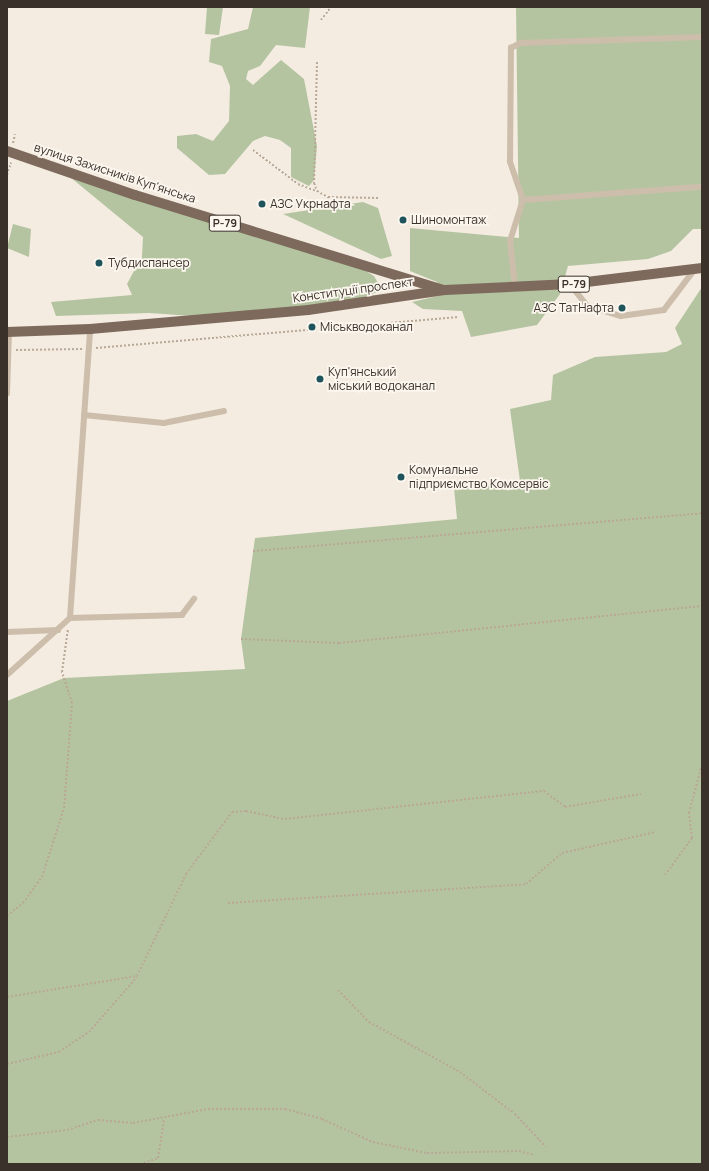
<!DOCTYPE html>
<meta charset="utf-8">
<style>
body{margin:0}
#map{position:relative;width:709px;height:1171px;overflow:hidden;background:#f4ece1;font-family:Manrope,sans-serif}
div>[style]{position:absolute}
.green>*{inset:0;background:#b5c4a0}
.path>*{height:2px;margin-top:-1px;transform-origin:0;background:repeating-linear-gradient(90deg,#b9a896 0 2px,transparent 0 4px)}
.lane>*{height:5.5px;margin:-2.75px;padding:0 2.75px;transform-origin:2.75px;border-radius:2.75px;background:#cdbeac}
.primary>*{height:10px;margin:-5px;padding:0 5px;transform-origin:5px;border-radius:5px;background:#7d6a5c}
.dots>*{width:11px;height:11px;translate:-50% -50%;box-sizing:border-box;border:2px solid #fbf6ee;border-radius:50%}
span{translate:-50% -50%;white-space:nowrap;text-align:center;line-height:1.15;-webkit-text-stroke:3.5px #fbf6ee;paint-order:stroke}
.shield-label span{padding:1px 3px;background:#fbf6ee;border:1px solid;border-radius:3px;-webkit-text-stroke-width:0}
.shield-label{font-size:11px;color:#3b312b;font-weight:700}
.street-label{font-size:12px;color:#3b312b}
.poi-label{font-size:12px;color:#3b312b}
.left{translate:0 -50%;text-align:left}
.right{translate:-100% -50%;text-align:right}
.frame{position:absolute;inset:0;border:8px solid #3b312b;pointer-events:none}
</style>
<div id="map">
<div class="green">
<i style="clip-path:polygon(207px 7px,223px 7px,219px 35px,205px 34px)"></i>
<i style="clip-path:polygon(253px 7px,310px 7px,305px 48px,276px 45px,260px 66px,248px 71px,246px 79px,253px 85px,281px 60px,304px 79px,317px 146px,314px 180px,309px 186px,291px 177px,291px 148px,280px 140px,265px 136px,253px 141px,225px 174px,209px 175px,177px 148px,177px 136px,196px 134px,213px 141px,229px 121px,230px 86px,222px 66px,209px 62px,211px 39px,248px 29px)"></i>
<i style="clip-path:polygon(516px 7px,702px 7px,702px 229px,693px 229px,671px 251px,648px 259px,568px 266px,560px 294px,537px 325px,471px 337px,462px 311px,423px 309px,412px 302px,442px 295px,437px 282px,410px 271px,410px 228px,519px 238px)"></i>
<i style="clip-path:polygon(70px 177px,360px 267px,374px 276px,382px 290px,356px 300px,206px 317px,149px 313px,56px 316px,51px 302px,132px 295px,127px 284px,142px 256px,143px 237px)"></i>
<i style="clip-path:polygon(363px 202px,378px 208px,392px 256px,381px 259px,283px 214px)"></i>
<i style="clip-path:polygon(13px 224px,31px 229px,29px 257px,7px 248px)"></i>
<i style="clip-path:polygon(702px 287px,702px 1164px,7px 1164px,7px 701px,64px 678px,245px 669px,241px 639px,255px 538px,457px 519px,454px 488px,520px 481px,510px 409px,551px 400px,553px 375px,595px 357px,666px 352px,682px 344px,675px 328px)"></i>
</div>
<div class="path">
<i style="left:321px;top:20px;width:16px;rotate:-52deg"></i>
<i style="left:317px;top:62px;width:121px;rotate:91.4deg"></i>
<i style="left:314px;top:183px;width:9px;rotate:69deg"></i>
<i style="left:317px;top:191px;width:13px;rotate:29deg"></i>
<i style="left:328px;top:197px;width:51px;rotate:1.1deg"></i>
<i style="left:13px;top:143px;width:9px;rotate:-77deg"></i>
<i style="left:253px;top:150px;width:56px;rotate:37.1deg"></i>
<i style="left:298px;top:184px;width:19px;rotate:21deg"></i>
<i style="left:7px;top:175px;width:13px;rotate:-72deg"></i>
<i style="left:96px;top:348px;width:364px;rotate:-4.9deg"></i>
<i style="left:16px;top:350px;width:66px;rotate:-0.9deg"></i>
<i style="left:253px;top:551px;width:451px;rotate:-4.8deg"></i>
<i style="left:241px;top:639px;width:98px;rotate:2.3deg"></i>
<i style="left:339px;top:643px;width:365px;rotate:-5.8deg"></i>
<i style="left:665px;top:875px;width:46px;rotate:-53.9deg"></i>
<i style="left:692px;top:838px;width:25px;rotate:-97deg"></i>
<i style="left:689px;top:813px;width:51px;rotate:-75.1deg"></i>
<i style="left:228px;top:903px;width:299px;rotate:-3.6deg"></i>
<i style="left:526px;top:884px;width:48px;rotate:-40.7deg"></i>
<i style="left:562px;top:853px;width:96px;rotate:-12.6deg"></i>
<i style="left:7px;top:916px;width:21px;rotate:-39deg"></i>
<i style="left:23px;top:903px;width:32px;rotate:-54deg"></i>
<i style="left:42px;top:877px;width:72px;rotate:-72.3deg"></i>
<i style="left:64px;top:808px;width:105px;rotate:-85.6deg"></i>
<i style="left:72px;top:703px;width:33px;rotate:-108deg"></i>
<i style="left:62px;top:672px;width:43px;rotate:-82.1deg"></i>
<i style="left:338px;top:990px;width:45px;rotate:45.9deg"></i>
<i style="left:369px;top:1022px;width:104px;rotate:28.8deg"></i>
<i style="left:460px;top:1072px;width:69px;rotate:37.4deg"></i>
<i style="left:515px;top:1114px;width:45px;rotate:46.8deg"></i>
<i style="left:7px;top:997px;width:132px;rotate:-9.2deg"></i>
<i style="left:137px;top:976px;width:113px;rotate:-64.3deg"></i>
<i style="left:186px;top:874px;width:77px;rotate:-53.4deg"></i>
<i style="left:232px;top:812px;width:14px;rotate:-4deg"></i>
<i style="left:246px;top:811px;width:40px;rotate:12deg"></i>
<i style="left:285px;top:819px;width:261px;rotate:-6.2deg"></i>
<i style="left:544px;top:791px;width:26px;rotate:37deg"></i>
<i style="left:565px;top:807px;width:77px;rotate:-9.7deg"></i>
<i style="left:7px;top:1064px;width:53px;rotate:-13deg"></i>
<i style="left:59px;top:1052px;width:36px;rotate:-34deg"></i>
<i style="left:89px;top:1032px;width:73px;rotate:-48.9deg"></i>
<i style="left:7px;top:1137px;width:60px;rotate:-6.7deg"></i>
<i style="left:67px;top:1130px;width:33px;rotate:-18deg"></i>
<i style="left:98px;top:1120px;width:35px;rotate:5deg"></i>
<i style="left:133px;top:1123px;width:76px;rotate:-10.6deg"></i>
<i style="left:208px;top:1109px;width:77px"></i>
<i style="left:285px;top:1109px;width:38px;rotate:15deg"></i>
<i style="left:322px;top:1119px;width:56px;rotate:24.3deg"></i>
<i style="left:373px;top:1142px;width:55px;rotate:11.5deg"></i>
<i style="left:427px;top:1153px;width:92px;rotate:-1.2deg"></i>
<i style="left:519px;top:1151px;width:16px;rotate:15deg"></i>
<i style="left:140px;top:1164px;width:19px;rotate:-18deg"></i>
<i style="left:158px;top:1158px;width:39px;rotate:-81deg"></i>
</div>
<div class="lane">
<i style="left:523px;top:200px;width:179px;rotate:-4.2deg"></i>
<i style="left:570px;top:284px;width:28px;rotate:51deg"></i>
<i style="left:588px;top:306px;width:34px;rotate:17deg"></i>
<i style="left:621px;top:316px;width:43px;rotate:-7.9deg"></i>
<i style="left:664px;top:310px;width:51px;rotate:-52.9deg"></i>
<i style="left:515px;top:287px;width:46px;rotate:-96.2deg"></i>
<i style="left:510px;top:241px;width:43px;rotate:-72.4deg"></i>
<i style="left:523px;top:200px;width:40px;rotate:-108.9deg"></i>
<i style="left:510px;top:162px;width:114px;rotate:-89.5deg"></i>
<i style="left:511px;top:48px;width:11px;rotate:-27deg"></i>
<i style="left:521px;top:43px;width:181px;rotate:-1.9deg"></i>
<i style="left:7px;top:394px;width:62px;rotate:-88.2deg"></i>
<i style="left:84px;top:415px;width:80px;rotate:5.7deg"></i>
<i style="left:164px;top:423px;width:61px;rotate:-11.3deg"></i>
<i style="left:70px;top:618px;width:112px;rotate:-1.5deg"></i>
<i style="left:182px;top:615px;width:20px;rotate:-53deg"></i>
<i style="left:7px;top:632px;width:51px;rotate:-2.2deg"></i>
<i style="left:7px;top:675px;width:85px;rotate:-42.1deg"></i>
<i style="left:70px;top:618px;width:290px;rotate:-86deg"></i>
</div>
<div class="primary">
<i style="left:7px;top:151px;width:135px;rotate:19deg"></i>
<i style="left:135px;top:195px;width:322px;rotate:17.1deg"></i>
<i style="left:7px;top:332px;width:83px;rotate:-2.1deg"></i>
<i style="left:90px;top:329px;width:219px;rotate:-5deg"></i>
<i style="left:308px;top:310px;width:138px;rotate:-8.3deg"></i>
<i style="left:445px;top:290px;width:125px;rotate:-2.7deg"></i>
<i style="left:570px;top:284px;width:133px;rotate:-6.9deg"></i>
</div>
<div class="dots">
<i style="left:262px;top:204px;background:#20545d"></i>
<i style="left:403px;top:220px;background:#20545d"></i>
<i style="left:99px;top:263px;background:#20545d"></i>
<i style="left:622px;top:308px;background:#20545d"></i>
<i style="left:312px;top:327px;background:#20545d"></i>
<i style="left:320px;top:379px;background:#20545d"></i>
<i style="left:401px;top:477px;background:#20545d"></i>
</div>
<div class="shield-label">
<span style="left:225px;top:223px">Р-79</span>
<span style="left:574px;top:284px">Р-79</span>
</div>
<div class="street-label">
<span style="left:115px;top:173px;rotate:18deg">вулиця Захисників Куп'янська</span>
<span style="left:353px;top:290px;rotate:-8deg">Конституції проспект</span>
</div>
<div class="poi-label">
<span class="left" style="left:270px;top:204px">АЗС Укрнафта</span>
<span class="left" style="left:411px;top:220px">Шиномонтаж</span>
<span class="left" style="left:108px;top:263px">Тубдиспансер</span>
<span class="right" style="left:614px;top:308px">АЗС ТатНафта</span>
<span class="left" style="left:320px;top:327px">Міськводоканал</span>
<span class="left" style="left:328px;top:379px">Куп'янський<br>міський водоканал</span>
<span class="left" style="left:409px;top:477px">Комунальне<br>пiдприємство Комсервiс</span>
</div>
<div class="frame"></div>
</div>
